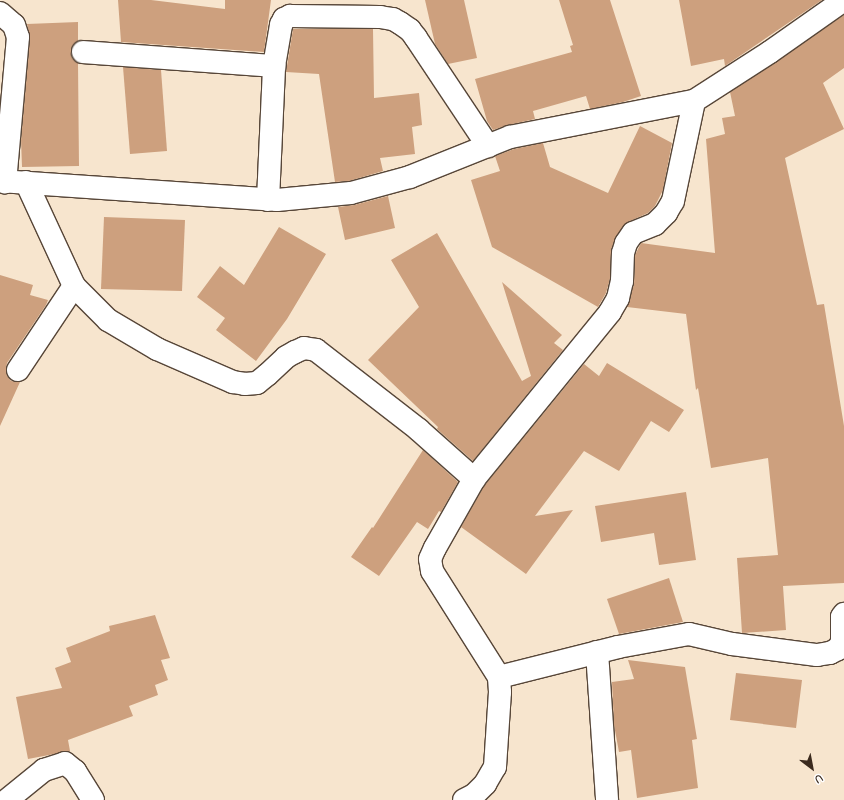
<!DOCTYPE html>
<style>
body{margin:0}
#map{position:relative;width:844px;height:800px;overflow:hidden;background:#f7e5ce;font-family:"Comic Neue",sans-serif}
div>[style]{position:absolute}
.building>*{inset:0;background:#cda07e}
.roads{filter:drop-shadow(1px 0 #574638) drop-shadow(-1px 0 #574638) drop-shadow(0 1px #574638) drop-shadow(0 -1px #574638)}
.street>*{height:22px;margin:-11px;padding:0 11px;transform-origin:11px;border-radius:11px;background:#fff}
span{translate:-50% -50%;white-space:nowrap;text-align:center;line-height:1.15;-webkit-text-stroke:3.5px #fff;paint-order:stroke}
.north{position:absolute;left:792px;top:748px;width:40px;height:40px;-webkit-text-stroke:3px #fff;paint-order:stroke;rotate:148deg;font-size:11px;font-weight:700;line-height:16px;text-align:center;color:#3b2a1e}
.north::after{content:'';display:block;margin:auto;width:14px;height:18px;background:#3b2a1e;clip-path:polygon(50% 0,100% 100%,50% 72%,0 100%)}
</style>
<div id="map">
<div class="building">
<i style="clip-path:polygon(118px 0,151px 0,225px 9px,225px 0,271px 0,264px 52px,121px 42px)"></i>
<i style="clip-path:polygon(425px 0,464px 0,477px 58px,448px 64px,435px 44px)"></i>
<i style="clip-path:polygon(559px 0,610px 0,641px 96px,623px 102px,590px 109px,586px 96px,533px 111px,535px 119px,508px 125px,493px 130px,487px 121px,475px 79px,572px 52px,570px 46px,573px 45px)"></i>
<i style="clip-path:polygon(679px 0,822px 0,725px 66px,724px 59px,691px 66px)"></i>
<i style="clip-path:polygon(844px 15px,844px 68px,823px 83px,844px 129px,785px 158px,817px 305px,824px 304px,844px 426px,844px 583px,783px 586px,786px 630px,742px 633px,737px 558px,778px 555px,768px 458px,711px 468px,698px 388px,696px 390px,686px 314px,627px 307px,634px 284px,635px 255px,641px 243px,715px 253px,706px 139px,725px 134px,722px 118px,735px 116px,730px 92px)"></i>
<i style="clip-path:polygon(78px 22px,78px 41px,73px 45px,71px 51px,72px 58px,78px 63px,79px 166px,22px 167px,21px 140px,30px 38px,27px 24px)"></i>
<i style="clip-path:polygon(293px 29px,373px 29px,374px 98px,419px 93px,422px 125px,412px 127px,415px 154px,380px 158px,383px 171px,349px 181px,335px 182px,319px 74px,286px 72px)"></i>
<i style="clip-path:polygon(123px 67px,161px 70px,167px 151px,130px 154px)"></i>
<i style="clip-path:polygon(640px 126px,672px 143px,663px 190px,655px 206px,648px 213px,628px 222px,616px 236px,611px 250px,610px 279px,606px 293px,598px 307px,492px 247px,471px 180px,500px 171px,495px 156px,514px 149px,543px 143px,550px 167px,608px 193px)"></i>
<i style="clip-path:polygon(388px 196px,395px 228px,345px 240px,338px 207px,354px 205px)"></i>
<i style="clip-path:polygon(104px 217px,185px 220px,182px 291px,101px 289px)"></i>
<i style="clip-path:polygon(279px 227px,326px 254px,287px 319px,256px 361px,216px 330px,225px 318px,197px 297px,220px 266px,244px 285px)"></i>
<i style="clip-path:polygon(437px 233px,522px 381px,531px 376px,502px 282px,562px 335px,554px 343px,563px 350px,473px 461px,437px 429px,438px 427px,368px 360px,419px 307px,391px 260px)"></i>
<i style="clip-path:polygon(0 275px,33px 285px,30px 295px,48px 300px,46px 305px,7px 363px,6px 370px,7px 376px,11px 381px,20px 382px,0 426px)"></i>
<i style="clip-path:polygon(607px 363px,684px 410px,669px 432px,651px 421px,619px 471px,584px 451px,535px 516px,573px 510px,526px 574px,461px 527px,484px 486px,584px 364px,599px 376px)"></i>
<i style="clip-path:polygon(423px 450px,458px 482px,441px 512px,439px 511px,428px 529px,417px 522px,379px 576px,351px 557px,372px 527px,373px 528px)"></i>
<i style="clip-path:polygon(686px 492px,696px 560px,659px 565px,654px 533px,601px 542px,595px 506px)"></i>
<i style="clip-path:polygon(669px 578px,683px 622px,619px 634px,607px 599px)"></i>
<i style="clip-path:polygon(155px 615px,170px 658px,161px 660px,168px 680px,155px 685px,158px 695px,129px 706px,133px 716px,68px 740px,70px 751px,28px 759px,16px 697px,62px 688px,55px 668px,71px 662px,66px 648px,110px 631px,109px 626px)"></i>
<i style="clip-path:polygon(628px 660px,685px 667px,697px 739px,692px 740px,698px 788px,637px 798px,631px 750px,619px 752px,614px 725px,612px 682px,634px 679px)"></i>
<i style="clip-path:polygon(736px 673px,802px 680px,796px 728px,730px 720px)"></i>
</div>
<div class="roads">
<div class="street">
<i style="left:0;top:13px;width:18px;rotate:41deg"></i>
<i style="left:14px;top:25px;width:13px;rotate:72deg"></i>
<i style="left:18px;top:37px;width:146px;rotate:95.1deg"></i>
<i style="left:83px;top:52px;width:192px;rotate:4.2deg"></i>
<i style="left:0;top:181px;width:278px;rotate:3.9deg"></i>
<i style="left:277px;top:200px;width:74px;rotate:-5.4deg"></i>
<i style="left:351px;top:193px;width:61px;rotate:-15.2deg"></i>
<i style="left:410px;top:177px;width:108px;rotate:-21.8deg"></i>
<i style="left:510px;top:137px;width:187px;rotate:-11.1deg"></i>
<i style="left:694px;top:101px;width:90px;rotate:-32.8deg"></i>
<i style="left:770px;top:52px;width:90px;rotate:-35.1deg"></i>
<i style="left:26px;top:182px;width:115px;rotate:65.2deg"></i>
<i style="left:74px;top:286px;width:48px;rotate:45deg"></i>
<i style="left:108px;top:320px;width:57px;rotate:30.6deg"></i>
<i style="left:157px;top:349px;width:83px;rotate:23.5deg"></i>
<i style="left:233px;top:382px;width:12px;rotate:9deg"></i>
<i style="left:245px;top:384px;width:12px;rotate:-5deg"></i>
<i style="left:257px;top:383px;width:13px;rotate:-39deg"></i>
<i style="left:267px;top:375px;width:26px;rotate:-43deg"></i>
<i style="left:286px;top:357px;width:10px;rotate:-29deg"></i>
<i style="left:295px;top:352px;width:10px;rotate:-24deg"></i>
<i style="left:304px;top:348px;width:12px;rotate:9deg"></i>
<i style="left:316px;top:350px;width:130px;rotate:37.8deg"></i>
<i style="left:419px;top:430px;width:74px;rotate:41.7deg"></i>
<i style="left:268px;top:200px;width:134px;rotate:-87.4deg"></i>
<i style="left:274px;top:66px;width:42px;rotate:-80.3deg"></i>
<i style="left:281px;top:25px;width:7px;rotate:-63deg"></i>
<i style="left:284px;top:19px;width:7px;rotate:-27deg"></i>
<i style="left:290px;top:16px;width:90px;rotate:0.6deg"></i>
<i style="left:380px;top:17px;width:13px;rotate:9deg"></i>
<i style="left:393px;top:19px;width:8px;rotate:30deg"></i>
<i style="left:400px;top:23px;width:12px;rotate:35deg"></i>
<i style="left:410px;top:30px;width:10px;rotate:53deg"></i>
<i style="left:416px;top:38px;width:130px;rotate:56.3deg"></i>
<i style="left:18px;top:370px;width:101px;rotate:-56.3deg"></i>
<i style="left:597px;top:652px;width:148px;rotate:86.1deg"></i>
<i style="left:499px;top:677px;width:125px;rotate:-122.3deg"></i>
<i style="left:432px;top:571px;width:12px;rotate:-99deg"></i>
<i style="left:430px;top:559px;width:12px;rotate:-66deg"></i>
<i style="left:435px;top:548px;width:79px;rotate:-60.5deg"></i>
<i style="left:474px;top:479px;width:215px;rotate:-50.8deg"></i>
<i style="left:610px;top:312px;width:16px;rotate:-60deg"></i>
<i style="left:618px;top:298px;width:17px;rotate:-77deg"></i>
<i style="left:622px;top:281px;width:28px;rotate:-88deg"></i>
<i style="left:623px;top:253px;width:10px;rotate:-73deg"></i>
<i style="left:626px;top:243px;width:12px;rotate:-55deg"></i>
<i style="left:633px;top:233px;width:24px;rotate:-22deg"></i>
<i style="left:655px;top:224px;width:16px;rotate:-45deg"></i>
<i style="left:666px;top:213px;width:14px;rotate:-60deg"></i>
<i style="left:673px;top:201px;width:102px;rotate:-78.1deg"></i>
<i style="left:7px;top:800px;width:48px;rotate:-39deg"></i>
<i style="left:44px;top:770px;width:22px;rotate:-18deg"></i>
<i style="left:65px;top:763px;width:13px;rotate:39deg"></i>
<i style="left:75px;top:771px;width:34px;rotate:58deg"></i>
<i style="left:464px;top:800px;width:11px;rotate:-27deg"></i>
<i style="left:474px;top:795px;width:16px;rotate:-45deg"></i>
<i style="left:485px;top:784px;width:20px;rotate:-60deg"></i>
<i style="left:495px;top:767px;width:75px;rotate:-86.2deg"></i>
<i style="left:500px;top:692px;width:15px;rotate:-94deg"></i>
<i style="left:499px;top:677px;width:123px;rotate:-14.1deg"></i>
<i style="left:618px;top:647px;width:72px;rotate:-10.4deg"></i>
<i style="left:689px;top:634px;width:44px;rotate:13.1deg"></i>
<i style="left:732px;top:644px;width:86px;rotate:7.4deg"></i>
<i style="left:817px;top:655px;width:13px;rotate:-9deg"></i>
<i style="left:830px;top:653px;width:9px;rotate:-27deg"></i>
<i style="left:838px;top:649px;width:8px;rotate:-60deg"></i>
<i style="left:842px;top:642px;width:25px;rotate:-90deg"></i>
<i style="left:842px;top:617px;width:4px;rotate:-56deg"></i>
</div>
</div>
<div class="north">U</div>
</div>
